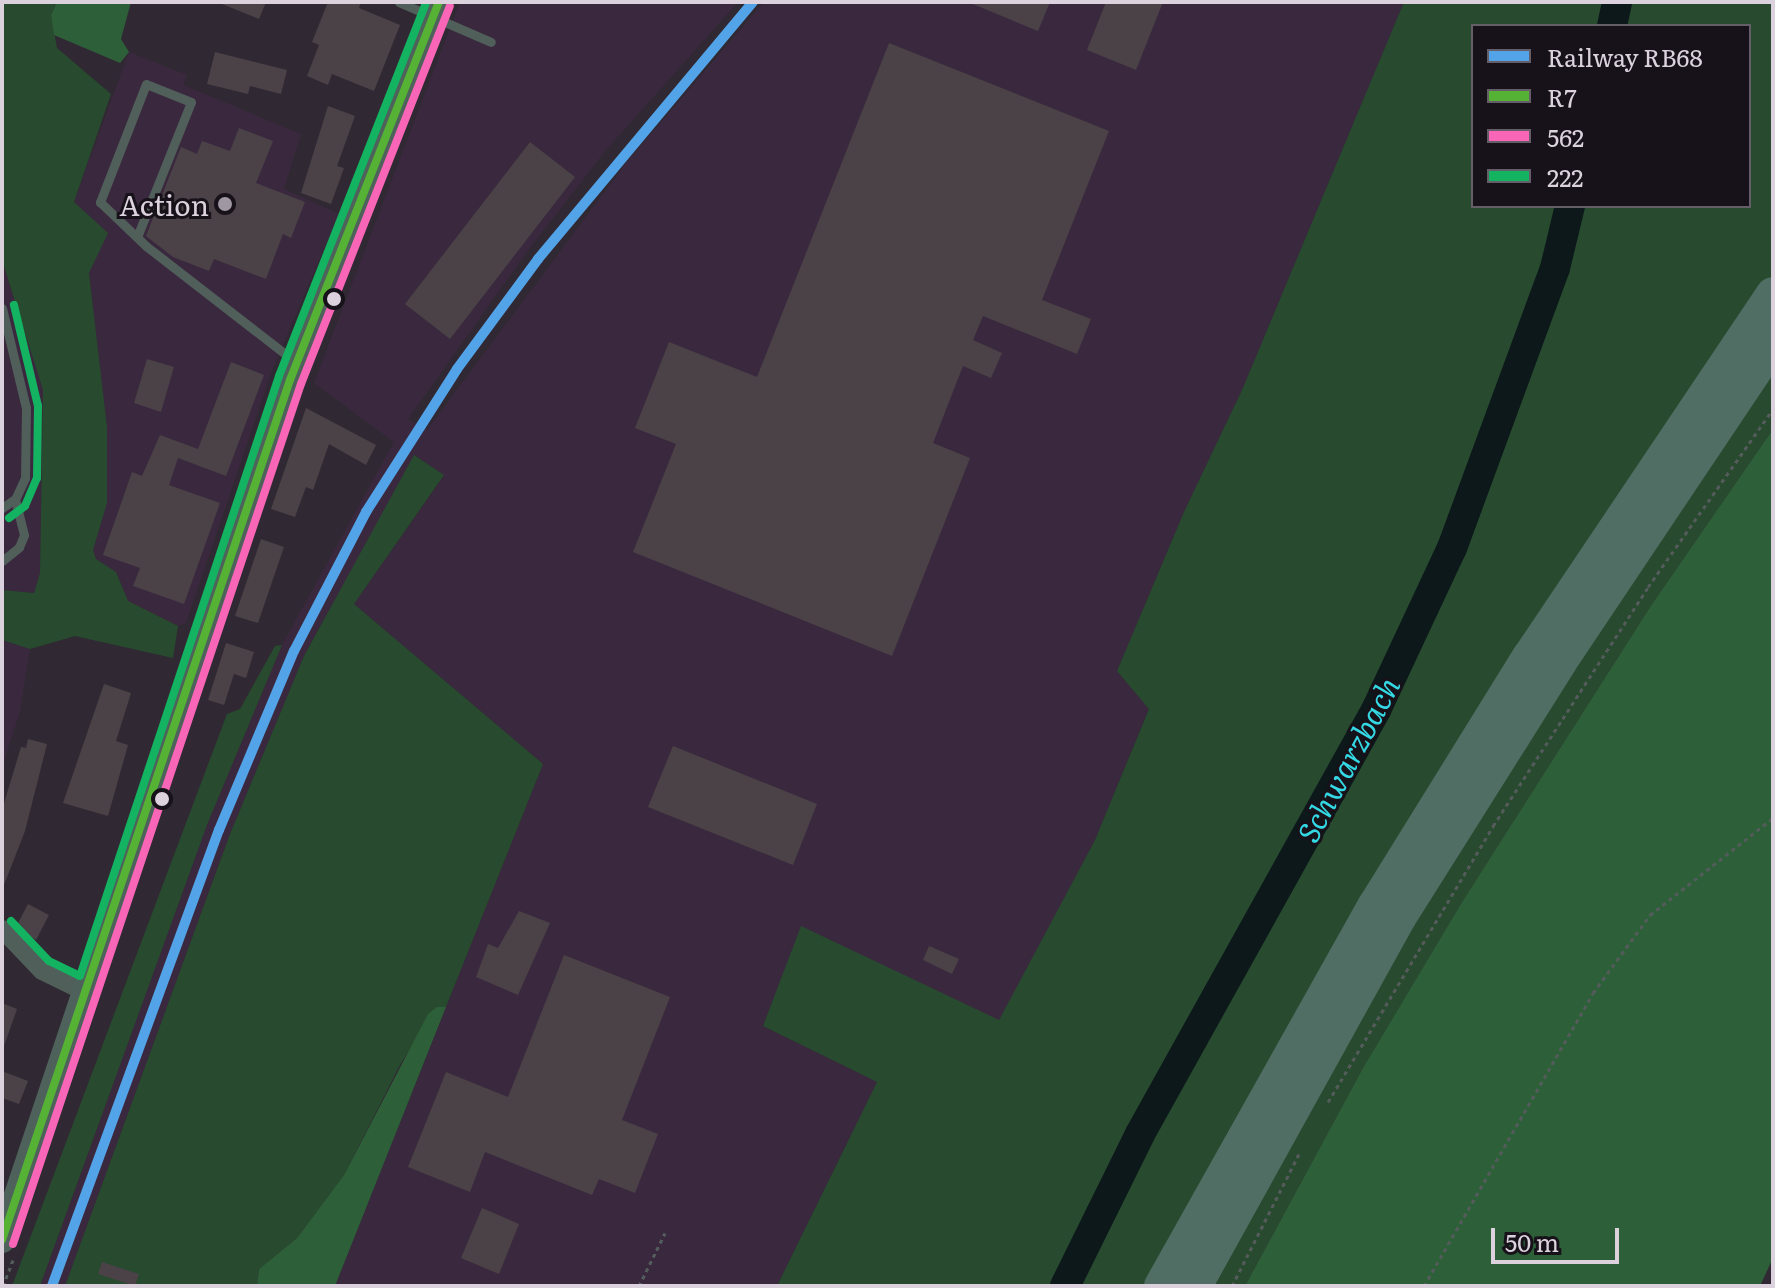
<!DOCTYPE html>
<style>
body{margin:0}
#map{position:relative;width:1775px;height:1288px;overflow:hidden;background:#302933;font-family:Literata,serif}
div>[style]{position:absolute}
.built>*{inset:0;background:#3a293e}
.green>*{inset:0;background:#284a2f}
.forest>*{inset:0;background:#2d5f38}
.river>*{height:30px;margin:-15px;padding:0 15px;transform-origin:15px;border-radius:15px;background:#0c181a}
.building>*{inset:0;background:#4a4246}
.path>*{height:3px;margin-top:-1.5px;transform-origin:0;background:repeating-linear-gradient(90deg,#545c5b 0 4px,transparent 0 8px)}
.lane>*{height:9px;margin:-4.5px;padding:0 4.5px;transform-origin:4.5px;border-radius:4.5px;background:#515f5a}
.street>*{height:18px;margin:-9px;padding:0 9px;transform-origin:9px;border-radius:9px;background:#515f5a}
.secondary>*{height:26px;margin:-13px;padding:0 13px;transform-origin:13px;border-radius:13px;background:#4e625b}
.highway>*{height:34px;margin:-17px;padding:0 17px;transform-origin:17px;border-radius:17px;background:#506e64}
.bus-1>*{height:8px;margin:-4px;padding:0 4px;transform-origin:4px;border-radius:4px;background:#55b235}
.bus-2>*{height:8px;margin:-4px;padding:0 4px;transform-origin:4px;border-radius:4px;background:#fa66b7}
.bus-3>*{height:8px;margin:-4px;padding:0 4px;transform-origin:4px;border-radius:4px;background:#13b361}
.rail-1>*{height:10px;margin:-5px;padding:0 5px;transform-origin:5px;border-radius:5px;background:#53a3e8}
.dots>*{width:22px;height:22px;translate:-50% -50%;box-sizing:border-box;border:4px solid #171119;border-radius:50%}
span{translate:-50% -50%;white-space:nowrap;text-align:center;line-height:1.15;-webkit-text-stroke:6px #171119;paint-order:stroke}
.poi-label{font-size:28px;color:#dbd2de}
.right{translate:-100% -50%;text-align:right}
.water-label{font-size:30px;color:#34d8e3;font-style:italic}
.frame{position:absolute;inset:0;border:4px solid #dbd2de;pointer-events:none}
.legend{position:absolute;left:1471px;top:24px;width:280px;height:184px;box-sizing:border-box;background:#171119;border:2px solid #655e68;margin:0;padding:10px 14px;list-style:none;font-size:24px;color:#dbd2de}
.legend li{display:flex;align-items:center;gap:16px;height:40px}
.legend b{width:40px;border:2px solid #655e68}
.scale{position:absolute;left:1491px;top:1228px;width:128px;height:36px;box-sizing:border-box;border:4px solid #dbd2de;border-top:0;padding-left:10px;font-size:24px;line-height:28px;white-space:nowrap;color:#dbd2de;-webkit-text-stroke:6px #171119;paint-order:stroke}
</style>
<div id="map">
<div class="built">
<i style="clip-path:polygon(460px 2px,738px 2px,606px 150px,529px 249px,408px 419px,427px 430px,626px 163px,764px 2px,1404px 2px,1242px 390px,1184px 512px,1117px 671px,1149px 708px,1095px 840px,999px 1021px,801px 927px,763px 1026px,877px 1082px,777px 1286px,335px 1286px,543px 764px,354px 604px,444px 476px,415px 455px,304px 656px,230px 834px,65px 1286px,40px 1286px,207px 825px,282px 645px,394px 442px,314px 383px)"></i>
<i style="clip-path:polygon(129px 52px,187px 75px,183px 85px,301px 134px,284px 189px,339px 214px,273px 368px,186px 623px,178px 626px,128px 601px,116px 572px,96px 559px,93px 550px,107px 503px,107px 427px,89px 273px,105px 238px,74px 202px)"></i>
<i style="clip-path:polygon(2px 260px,43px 390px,40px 573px,34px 593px,2px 590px)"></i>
<i style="clip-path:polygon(2px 640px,30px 649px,20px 711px,2px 767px)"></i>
</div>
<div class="green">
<i style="clip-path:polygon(2px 2px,57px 2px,51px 15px,57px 48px,111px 94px,74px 202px,108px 233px,89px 273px,107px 427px,107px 503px,93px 550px,96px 559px,116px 572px,128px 601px,178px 626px,173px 658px,75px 636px,30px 649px,2px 640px,2px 590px,34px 593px,40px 573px,43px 390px,2px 260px)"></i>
<i style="clip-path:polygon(evenodd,1404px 2px,1773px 2px,1773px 429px,1650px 607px,1462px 902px,1364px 1066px,1245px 1286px,777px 1286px,877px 1082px,763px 1026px,801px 926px,999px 1020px,1095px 840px,1149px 709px,1117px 671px,1184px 512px,1242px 390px,1404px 2px,1473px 26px,1749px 26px,1749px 206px,1473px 206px,1473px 26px)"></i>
<i style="clip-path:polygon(414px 455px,444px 475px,354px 604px,543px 764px,446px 1007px,437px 1007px,400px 1065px,344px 1175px,297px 1238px,259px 1269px,257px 1286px,65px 1286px,230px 834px,304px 656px)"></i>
<i style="clip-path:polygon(282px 645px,207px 825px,40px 1286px,12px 1286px,227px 714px,240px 709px,275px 646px)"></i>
</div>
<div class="forest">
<i style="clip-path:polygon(57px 2px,131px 2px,121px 39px,129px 52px,120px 63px,54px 35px,51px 15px)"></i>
<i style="clip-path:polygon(1773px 429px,1773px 1258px,1760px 1286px,1245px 1286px,1364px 1066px,1462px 902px,1650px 607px)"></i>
<i style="clip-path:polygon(437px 1007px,446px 1007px,335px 1286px,257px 1286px,259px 1269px,297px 1238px,344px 1175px,428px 1014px)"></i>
</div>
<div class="river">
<i style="left:1612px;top:26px;width:25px;rotate:-78deg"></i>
<i style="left:1065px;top:1286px;width:169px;rotate:-63.7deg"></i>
<i style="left:1140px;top:1134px;width:487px;rotate:-60.9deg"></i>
<i style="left:1377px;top:708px;width:177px;rotate:-64.9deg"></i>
<i style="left:1452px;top:548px;width:298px;rotate:-69.8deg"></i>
<i style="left:1555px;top:268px;width:64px;rotate:-76.4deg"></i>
</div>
<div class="building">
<i style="clip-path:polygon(217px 2px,266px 2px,259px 19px)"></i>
<i style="clip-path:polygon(328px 2px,361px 2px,359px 8px,400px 25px,374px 91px,332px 74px,328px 85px,307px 76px,319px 45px,312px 42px)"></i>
<i style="clip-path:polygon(968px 2px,1050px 2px,1038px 31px)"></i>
<i style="clip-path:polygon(1106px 2px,1163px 2px,1136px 70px,1087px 50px)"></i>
<i style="clip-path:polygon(889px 43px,1109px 131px,1042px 300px,1091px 319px,1077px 354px,983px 316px,973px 340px,1002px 353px,991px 378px,963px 366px,933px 443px,970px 458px,892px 656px,633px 552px,676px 444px,635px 428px,669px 342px,757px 377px)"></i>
<i style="clip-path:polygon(215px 52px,287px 70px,281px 94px,250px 86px,248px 94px,207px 84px)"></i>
<i style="clip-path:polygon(328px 106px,355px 116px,337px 166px,344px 168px,331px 204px,301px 193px)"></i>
<i style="clip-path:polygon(239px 128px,273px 141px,256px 183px,305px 202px,291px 238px,283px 234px,266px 279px,214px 259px,209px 271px,173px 257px,146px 236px,181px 147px,197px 154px,202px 141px,230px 151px)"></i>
<i style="clip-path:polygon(530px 142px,575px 177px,450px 339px,405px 304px)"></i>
<i style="clip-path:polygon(147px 359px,174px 367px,161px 412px,134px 403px)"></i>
<i style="clip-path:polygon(231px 362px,264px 375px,226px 476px,178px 458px,169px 485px,220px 503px,184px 604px,133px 586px,140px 568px,103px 555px,132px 472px,142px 476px,160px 435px,198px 449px)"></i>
<i style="clip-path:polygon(306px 408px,376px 445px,366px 465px,329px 444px,313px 490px,306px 487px,295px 517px,271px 509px)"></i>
<i style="clip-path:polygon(261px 539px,284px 547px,258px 623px,235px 616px)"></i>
<i style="clip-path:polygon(226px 643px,254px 652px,246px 678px,234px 674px,224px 705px,208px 700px)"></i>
<i style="clip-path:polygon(104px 684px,131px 693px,116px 741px,128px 745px,108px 816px,63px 803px)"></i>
<i style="clip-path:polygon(28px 739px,47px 744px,25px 831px,2px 890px,2px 810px,21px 747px,26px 748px)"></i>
<i style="clip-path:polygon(673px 746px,817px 804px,793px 865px,648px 807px)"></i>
<i style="clip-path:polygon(28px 904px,49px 915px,36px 940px,16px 927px)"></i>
<i style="clip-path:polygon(519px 911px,550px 923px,518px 995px,476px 977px,488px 944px,498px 948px)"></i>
<i style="clip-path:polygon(929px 946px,959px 959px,952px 974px,923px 960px)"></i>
<i style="clip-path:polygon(564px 955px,670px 997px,622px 1120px,658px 1134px,635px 1193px,599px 1179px,592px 1195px,485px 1152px,470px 1192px,408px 1167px,446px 1072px,508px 1097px)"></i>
<i style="clip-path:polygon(2px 1003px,17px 1009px,4px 1046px,2px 1046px)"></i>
<i style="clip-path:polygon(2px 1071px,28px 1081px,19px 1104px,2px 1098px)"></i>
<i style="clip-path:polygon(482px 1208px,519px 1224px,499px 1274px,461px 1258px)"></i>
<i style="clip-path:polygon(102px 1262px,139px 1274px,135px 1286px,98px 1274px)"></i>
</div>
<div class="path">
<i style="left:1328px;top:1102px;width:322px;rotate:-59.1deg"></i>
<i style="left:1493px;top:826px;width:285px;rotate:-57deg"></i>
<i style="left:1648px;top:587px;width:218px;rotate:-54.9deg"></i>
<i style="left:3px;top:1286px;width:28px;rotate:-69deg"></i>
<i style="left:639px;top:1286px;width:59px;rotate:-63.9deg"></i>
<i style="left:1232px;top:1286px;width:148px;rotate:-63.1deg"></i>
<i style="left:1424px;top:1286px;width:338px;rotate:-60deg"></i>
<i style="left:1593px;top:993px;width:97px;rotate:-53.8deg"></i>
<i style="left:1650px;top:915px;width:157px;rotate:-38.3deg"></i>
</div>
<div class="lane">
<i style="left:399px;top:2px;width:100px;rotate:23.5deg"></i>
<i style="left:137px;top:237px;width:145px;rotate:-68.2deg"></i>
<i style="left:191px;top:102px;width:48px;rotate:-158.2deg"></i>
<i style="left:146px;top:84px;width:127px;rotate:111.3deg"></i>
<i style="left:100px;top:202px;width:64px;rotate:43.7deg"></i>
<i style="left:146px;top:246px;width:187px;rotate:37.8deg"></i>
<i style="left:2px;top:308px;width:103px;rotate:76.5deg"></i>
<i style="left:26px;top:408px;width:70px;rotate:90.8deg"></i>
<i style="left:25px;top:478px;width:23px;rotate:115deg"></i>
<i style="left:15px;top:499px;width:16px;rotate:145deg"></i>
<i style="left:2px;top:561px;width:22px;rotate:-39deg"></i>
<i style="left:19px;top:547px;width:13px;rotate:-67deg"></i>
<i style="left:24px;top:535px;width:37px;rotate:-104deg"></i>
</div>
<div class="street">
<i style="left:2px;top:929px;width:58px;rotate:46.4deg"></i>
<i style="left:42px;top:971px;width:50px;rotate:26.1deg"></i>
</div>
<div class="secondary">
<i style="left:2px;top:1240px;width:907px;rotate:-71.49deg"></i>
<i style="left:290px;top:380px;width:406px;rotate:-68.5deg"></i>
</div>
<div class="highway">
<i style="left:1161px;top:1286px;width:437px;rotate:-60.7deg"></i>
<i style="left:1375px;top:905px;width:292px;rotate:-58.2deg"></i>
<i style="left:1529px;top:657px;width:437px;rotate:-56.1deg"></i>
<i style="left:1195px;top:1286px;width:421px;rotate:-61deg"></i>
<i style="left:1399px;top:918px;width:302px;rotate:-57.8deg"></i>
<i style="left:1560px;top:662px;width:383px;rotate:-56.2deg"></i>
</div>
<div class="bus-1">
<i style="left:2px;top:1240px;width:907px;rotate:-71.49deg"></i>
<i style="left:290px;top:380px;width:406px;rotate:-68.5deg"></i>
</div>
<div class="bus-2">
<i style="left:13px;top:1244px;width:907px;rotate:-71.49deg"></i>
<i style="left:301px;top:384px;width:406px;rotate:-68.5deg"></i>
</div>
<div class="bus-3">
<i style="left:9px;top:518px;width:20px;rotate:-37deg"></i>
<i style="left:25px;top:506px;width:30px;rotate:-67deg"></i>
<i style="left:37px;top:478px;width:72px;rotate:-89.2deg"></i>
<i style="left:38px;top:406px;width:104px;rotate:-103.4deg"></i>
<i style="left:11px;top:921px;width:55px;rotate:46.5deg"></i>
<i style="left:49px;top:961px;width:34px;rotate:26deg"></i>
<i style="left:80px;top:976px;width:632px;rotate:-71.65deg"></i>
<i style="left:279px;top:376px;width:402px;rotate:-68.5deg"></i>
</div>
<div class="rail-1">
<i style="left:52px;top:1286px;width:486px;rotate:-69.9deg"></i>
<i style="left:219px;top:830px;width:194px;rotate:-67.3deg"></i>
<i style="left:294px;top:651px;width:157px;rotate:-62.6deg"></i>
<i style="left:366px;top:512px;width:169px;rotate:-57.5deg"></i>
<i style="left:457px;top:369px;width:137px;rotate:-53.6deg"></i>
<i style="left:538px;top:259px;width:335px;rotate:-50.1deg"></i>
</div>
<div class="dots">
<i style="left:225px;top:204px;background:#9f97a2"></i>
<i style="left:334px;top:299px;background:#dbd2de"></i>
<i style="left:162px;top:799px;background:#dbd2de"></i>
</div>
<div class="poi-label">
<span class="right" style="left:209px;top:204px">Action</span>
</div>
<div class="water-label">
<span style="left:1347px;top:759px;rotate:-62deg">Schwarzbach</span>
</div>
<div class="frame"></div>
<ul class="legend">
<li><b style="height:10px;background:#53a3e8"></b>Railway RB68</li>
<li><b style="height:10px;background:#55b235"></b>R7</li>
<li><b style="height:10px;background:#fa66b7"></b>562</li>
<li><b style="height:10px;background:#13b361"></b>222</li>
</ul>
<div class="scale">50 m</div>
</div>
